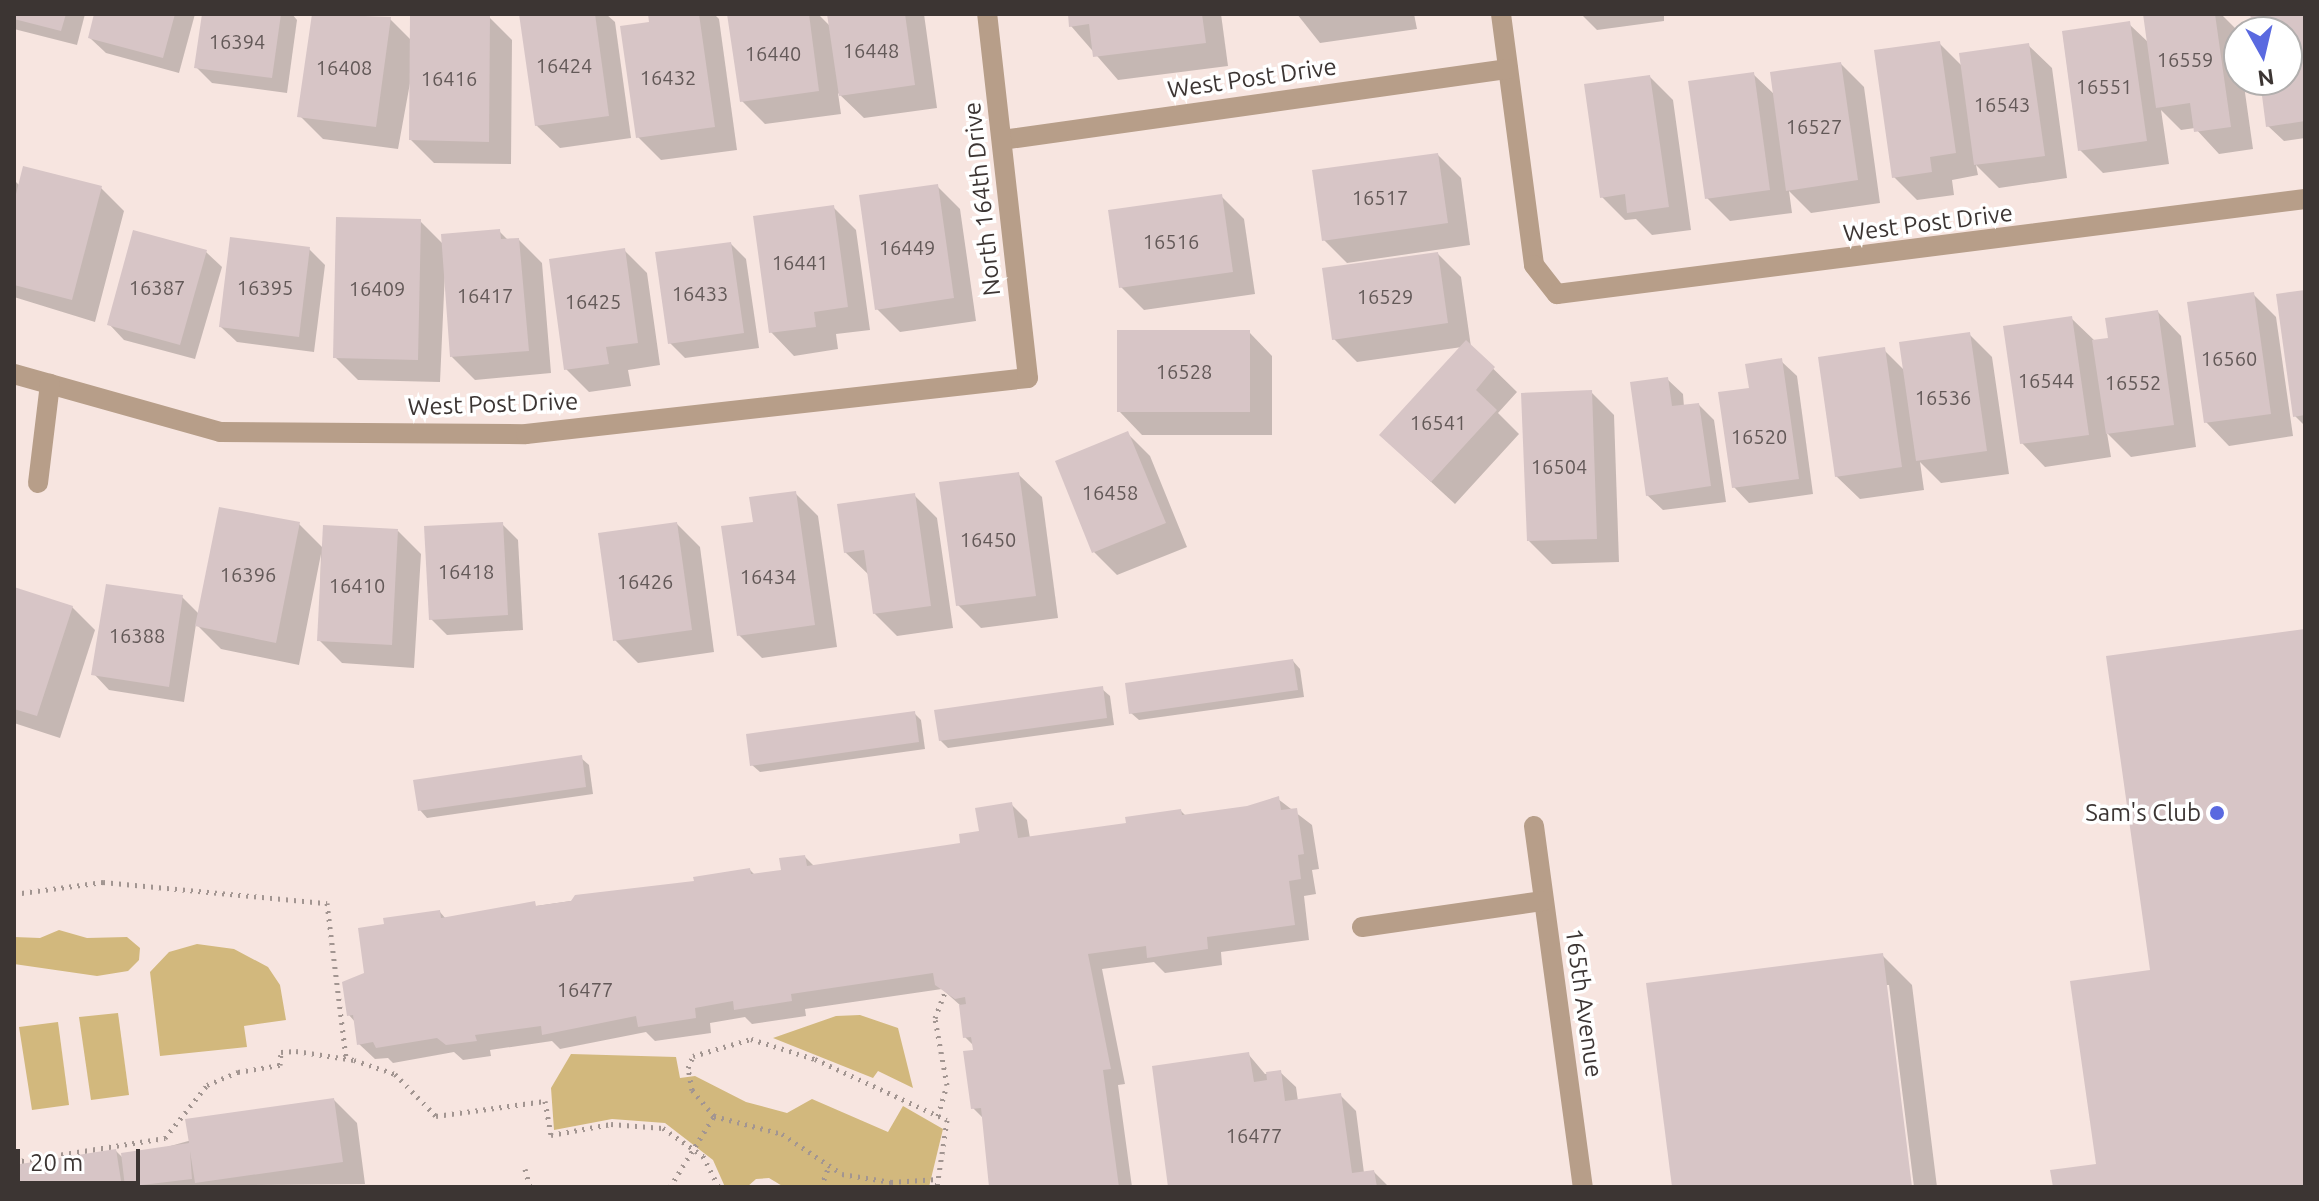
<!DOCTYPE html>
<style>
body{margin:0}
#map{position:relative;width:2319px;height:1201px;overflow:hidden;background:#f7e5e0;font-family:Ubuntu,sans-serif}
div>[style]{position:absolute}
.green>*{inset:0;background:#d2b87d}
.shadow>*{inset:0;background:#0003}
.building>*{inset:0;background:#d7c5c6}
.path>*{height:5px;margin-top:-2.5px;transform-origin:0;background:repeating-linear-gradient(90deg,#a29591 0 2px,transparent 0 8px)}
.minor>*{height:20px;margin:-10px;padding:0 10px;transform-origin:10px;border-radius:10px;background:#b79e89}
.dots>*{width:22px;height:22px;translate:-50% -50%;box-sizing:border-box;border:4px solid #fff;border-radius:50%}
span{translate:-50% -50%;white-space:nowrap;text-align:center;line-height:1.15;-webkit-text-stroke:7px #fff;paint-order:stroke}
.number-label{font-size:20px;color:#635958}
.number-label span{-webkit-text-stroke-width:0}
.street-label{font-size:24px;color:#3c3533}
.poi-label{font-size:24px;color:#3c3533}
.right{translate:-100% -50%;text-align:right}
.frame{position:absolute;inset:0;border:16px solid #3c3533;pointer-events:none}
.north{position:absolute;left:2223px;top:16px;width:80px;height:80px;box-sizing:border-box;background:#fff;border:2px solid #b1aead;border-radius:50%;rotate:172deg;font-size:22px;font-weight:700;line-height:32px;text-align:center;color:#3c3533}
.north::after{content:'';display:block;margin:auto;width:28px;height:36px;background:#5a69e0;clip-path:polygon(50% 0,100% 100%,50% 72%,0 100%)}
.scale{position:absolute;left:16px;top:1149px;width:124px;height:36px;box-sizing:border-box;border:4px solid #3c3533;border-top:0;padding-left:10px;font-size:24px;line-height:28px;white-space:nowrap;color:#3c3533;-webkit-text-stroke:6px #fff;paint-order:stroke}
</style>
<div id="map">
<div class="green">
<i style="clip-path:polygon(59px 930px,87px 938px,127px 937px,140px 948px,139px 960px,128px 971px,97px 976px,14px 964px,14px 937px,40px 938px)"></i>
<i style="clip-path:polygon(197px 944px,234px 949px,268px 967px,280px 985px,286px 1020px,244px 1026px,247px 1047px,160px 1056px,150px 972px,169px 952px)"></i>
<i style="clip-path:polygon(118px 1013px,129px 1095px,91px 1100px,79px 1017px)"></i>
<i style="clip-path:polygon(860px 1015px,898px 1028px,913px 1088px,878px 1071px,873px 1078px,773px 1038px,836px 1016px)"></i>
<i style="clip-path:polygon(58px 1022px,69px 1105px,32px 1110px,19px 1027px)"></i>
<i style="clip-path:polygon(571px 1054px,676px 1057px,680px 1078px,695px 1076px,746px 1102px,787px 1113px,812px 1099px,888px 1132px,903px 1106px,943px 1129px,929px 1187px,784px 1187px,769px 1178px,756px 1179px,747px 1187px,725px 1187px,713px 1160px,665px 1123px,612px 1119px,554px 1130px,551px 1088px)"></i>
</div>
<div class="shadow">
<i style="clip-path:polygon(14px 14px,85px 14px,77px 45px,14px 29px)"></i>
<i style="clip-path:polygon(97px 14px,195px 14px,179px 73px,106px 53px,90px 38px)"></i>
<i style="clip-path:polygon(204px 14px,292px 14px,297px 20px,287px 93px,212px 83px,196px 67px)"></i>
<i style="clip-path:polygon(314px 14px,390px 19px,412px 41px,489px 17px,512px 40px,511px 164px,434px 163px,411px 140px,412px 72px,398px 149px,323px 139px,300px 116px)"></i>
<i style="clip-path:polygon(521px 14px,606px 14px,615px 22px,631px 138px,560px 148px,536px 125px)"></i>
<i style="clip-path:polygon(650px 14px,714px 14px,719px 19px,737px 150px,661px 160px,638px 137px)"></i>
<i style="clip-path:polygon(729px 14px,818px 14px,831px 27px,829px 14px,924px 14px,937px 108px,864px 118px,838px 93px,841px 114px,765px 124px,742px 101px)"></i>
<i style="clip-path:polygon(1070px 14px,1221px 14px,1228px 66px,1118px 80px,1071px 26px)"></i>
<i style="clip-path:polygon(1297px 14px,1414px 14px,1417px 29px,1320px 43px)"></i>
<i style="clip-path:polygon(1581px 14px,1664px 14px,1664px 21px,1597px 30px)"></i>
<i style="clip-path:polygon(2153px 14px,2221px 14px,2236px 29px,2253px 149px,2219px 154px,2195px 128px,2181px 130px,2161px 110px,2169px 164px,2103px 173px,2080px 150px,2129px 24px,2149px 43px)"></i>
<i style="clip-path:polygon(2252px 14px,2305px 14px,2305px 138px,2284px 141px,2268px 126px,2262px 80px,2287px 80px,2287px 32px,2255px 32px)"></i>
<i style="clip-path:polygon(1939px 43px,1962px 66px,2028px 45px,2052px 68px,2067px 178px,1999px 188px,1976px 165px,1978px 175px,1952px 180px,1954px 195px,1917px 200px,1894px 177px)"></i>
<i style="clip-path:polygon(1841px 64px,1864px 87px,1880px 203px,1811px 213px,1789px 191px,1792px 213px,1730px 221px,1707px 198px,1753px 74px,1775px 95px)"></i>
<i style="clip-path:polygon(1650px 77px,1673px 100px,1691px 230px,1652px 235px,1636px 219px,1625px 220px,1602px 197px)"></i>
<i style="clip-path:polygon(1438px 155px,1461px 178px,1470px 245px,1347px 263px,1324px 240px)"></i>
<i style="clip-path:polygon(14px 180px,20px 186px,101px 188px,124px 211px,95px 322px,14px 297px)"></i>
<i style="clip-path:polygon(937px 186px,960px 209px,976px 321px,900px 332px,877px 309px)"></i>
<i style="clip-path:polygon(1221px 196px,1244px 219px,1255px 294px,1144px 310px,1121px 287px)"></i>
<i style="clip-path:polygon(833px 207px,856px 230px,870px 330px,836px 334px,838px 349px,794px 356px,771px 332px)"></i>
<i style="clip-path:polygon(420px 221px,443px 244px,499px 231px,509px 241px,519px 240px,542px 263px,551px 373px,475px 380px,452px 357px,445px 271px,440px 382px,358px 380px,335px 357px)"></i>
<i style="clip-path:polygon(731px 244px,746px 259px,759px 348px,685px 358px,670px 343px)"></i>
<i style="clip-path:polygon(309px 249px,325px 265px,314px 352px,237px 342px,221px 327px)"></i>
<i style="clip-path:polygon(624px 250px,647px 273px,660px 365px,628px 370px,631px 386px,589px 392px,566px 369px)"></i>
<i style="clip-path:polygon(206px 252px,222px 267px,195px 359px,124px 340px,109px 324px)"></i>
<i style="clip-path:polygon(1438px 254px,1461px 277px,1471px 347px,1517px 392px,1498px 413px,1519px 434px,1455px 504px,1404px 457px,1462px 347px,1357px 362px,1334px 339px)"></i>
<i style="clip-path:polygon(2305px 292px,2305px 426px,2295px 416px)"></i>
<i style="clip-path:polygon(2253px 294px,2276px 317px,2293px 436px,2229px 446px,2206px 422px)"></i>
<i style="clip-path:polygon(2158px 312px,2181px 336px,2196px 447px,2131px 457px,2107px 433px,2111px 457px,2045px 467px,2022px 443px,2071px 318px,2095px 341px,2110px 339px)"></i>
<i style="clip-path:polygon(1249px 332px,1272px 356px,1272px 435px,1142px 435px,1119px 411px)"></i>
<i style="clip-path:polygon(1969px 334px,1992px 357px,2009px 474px,1941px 483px,1920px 462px,1924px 490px,1860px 499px,1836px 476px,1884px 350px,1905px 371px)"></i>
<i style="clip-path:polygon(1781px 361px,1797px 376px,1813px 494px,1749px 503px,1734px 487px,1751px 390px)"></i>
<i style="clip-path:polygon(1667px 379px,1683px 394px,1684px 407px,1699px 405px,1714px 420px,1726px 502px,1663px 510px,1647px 495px)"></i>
<i style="clip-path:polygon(1591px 392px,1614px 415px,1619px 562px,1552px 564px,1529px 541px)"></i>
<i style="clip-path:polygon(1127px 433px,1150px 456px,1187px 547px,1117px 575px,1094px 552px)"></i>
<i style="clip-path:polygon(1018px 474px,1042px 497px,1058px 618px,981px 628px,958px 605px)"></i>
<i style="clip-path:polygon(795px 493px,818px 516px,837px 647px,762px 658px,739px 635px,755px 524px)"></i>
<i style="clip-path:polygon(914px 495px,937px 518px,953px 628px,897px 636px,874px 613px,869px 575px,845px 552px)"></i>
<i style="clip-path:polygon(299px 524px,324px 549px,398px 531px,421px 554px,414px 668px,342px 663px,319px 640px,321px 554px,299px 665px,221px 649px,196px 624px,184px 702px,109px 690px,94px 674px,182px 597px,200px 615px)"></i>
<i style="clip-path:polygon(502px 524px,518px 540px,523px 630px,447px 635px,431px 619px)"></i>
<i style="clip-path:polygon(677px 524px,700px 547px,714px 652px,638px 663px,615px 640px)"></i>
<i style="clip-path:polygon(14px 589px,72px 607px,95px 630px,60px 738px,14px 723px)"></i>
<i style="clip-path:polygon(1293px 661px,1300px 669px,1304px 697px,1139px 720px,1131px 713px)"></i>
<i style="clip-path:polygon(1102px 689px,1110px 696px,1114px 725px,948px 748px,940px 740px)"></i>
<i style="clip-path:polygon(914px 713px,921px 720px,925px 749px,760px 772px,752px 765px)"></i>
<i style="clip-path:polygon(581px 758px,589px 765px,593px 794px,427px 818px,420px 810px)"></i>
<i style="clip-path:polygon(1278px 799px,1312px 825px,1319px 869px,1312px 870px,1316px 894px,1304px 896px,1309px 940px,1221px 952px,1222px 965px,1165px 973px,1154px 962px,1102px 969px,1125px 1084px,1118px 1085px,1132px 1187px,994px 1187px,985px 1120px,973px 1108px,974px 1046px,965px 1037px,961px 1006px,942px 989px,805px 1009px,806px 1016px,752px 1024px,745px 1017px,710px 1023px,711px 1033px,655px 1041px,646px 1032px,560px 1049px,552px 1041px,490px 1050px,491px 1056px,463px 1060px,454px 1052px,393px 1063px,388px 1058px,375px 1059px,359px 1044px,356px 1023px,349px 1015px,367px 975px,440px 912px,446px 919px,696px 883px,750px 870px,755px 875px,783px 872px,805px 857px,815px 867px,963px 845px,1011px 804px,1027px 820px,1030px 838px,1129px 825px,1181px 811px,1187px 817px,1248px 808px)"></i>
<i style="clip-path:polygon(1882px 955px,1912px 985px,1937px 1187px,1914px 1187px,1889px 985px,1885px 985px,1910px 1187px,1674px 1187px)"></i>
<i style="clip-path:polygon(1249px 1055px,1265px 1074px,1280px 1072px,1296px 1087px,1298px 1101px,1340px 1095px,1356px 1111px,1364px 1173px,1374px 1172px,1389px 1187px,1170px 1187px)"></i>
<i style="clip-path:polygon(334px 1100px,357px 1123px,365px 1184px,14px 1187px,14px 1167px,116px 1151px,124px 1159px)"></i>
</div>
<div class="building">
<i style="clip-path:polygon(14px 14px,66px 14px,61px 31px,14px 19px)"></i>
<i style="clip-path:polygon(94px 14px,175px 14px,163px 58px,88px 38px)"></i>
<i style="clip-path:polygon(202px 14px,281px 14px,272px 78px,194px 68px)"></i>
<i style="clip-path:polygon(312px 14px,391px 17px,376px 127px,297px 117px)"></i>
<i style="clip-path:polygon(519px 14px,595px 14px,609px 116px,535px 126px)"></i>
<i style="clip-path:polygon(648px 14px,699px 14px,715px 127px,636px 138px,620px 26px,649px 22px)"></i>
<i style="clip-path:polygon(727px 14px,809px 14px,819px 91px,740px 102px)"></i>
<i style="clip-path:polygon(827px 14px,905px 14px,915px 85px,839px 96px)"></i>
<i style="clip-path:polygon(1068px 14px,1202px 14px,1206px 43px,1093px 57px,1089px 24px,1069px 27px)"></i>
<i style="clip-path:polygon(2143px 14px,2215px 14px,2231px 127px,2194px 132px,2190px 103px,2156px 108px)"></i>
<i style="clip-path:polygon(2250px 14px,2305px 14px,2305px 121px,2266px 127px,2260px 80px,2287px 80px,2287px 32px,2253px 32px)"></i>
<i style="clip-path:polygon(410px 15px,490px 15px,489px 142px,409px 140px)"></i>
<i style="clip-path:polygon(2130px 21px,2147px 141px,2078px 151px,2062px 31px)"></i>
<i style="clip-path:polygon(1940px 41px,1956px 153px,1930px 157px,1932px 172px,1892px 178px,1874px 50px)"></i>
<i style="clip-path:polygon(2029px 43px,2045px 156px,1974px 165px,1959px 53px)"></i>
<i style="clip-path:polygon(1841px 62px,1858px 180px,1786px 191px,1770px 72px)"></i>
<i style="clip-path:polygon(1754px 72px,1770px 190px,1705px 199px,1688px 81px)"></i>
<i style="clip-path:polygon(1650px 75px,1669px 207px,1627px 213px,1625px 194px,1600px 198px,1584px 84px)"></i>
<i style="clip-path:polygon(1438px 153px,1448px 223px,1322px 241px,1312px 170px)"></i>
<i style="clip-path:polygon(23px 166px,102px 186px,72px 300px,14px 285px,14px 202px)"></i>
<i style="clip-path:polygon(938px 184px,954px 298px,875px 310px,859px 195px)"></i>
<i style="clip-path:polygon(1222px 194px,1233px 272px,1119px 288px,1108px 210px)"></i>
<i style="clip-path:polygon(834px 205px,848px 307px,814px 312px,816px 327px,769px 333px,753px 216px)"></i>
<i style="clip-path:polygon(336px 217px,421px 219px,418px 360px,333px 358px)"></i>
<i style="clip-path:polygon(500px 229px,501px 239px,519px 238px,529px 351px,450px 357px,441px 234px)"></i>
<i style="clip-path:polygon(133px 230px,207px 250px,180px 345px,107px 325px)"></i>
<i style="clip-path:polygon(230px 237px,310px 247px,299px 337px,219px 327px)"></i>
<i style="clip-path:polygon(731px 242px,744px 333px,668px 344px,655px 252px)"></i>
<i style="clip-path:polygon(625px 248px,638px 343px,606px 347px,609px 364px,564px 370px,549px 259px)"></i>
<i style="clip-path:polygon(1438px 252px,1448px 323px,1332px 340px,1322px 268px)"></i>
<i style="clip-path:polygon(2305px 290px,2305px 415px,2293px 417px,2276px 294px)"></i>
<i style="clip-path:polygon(2254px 292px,2271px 414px,2204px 423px,2187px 302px)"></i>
<i style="clip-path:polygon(2158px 310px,2174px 425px,2106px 434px,2092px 340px,2108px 338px,2105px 318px)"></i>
<i style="clip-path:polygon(2072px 316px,2089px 435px,2020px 444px,2003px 326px)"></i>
<i style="clip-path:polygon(1117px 330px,1250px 330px,1250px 412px,1117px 412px)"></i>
<i style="clip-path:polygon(1970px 332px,1987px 451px,1916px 461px,1899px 342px)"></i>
<i style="clip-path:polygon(1466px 340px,1495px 367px,1476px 390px,1497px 410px,1431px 482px,1379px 435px)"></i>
<i style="clip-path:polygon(1885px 347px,1902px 467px,1835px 477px,1818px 357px)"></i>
<i style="clip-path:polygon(1782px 358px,1799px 479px,1732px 488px,1718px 392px,1749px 388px,1745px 364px)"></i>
<i style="clip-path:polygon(1668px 377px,1672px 406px,1699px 403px,1711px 486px,1646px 496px,1630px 382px)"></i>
<i style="clip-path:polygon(1592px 390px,1597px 539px,1527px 541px,1521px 393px)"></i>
<i style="clip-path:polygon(1128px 431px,1166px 523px,1092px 553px,1055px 461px)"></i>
<i style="clip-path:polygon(1019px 472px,1036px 596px,956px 606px,939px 482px)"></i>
<i style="clip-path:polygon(796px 491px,815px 625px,737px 636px,721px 526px,753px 522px,749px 497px)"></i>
<i style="clip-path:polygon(915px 493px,931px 606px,873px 614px,864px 550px,844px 553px,837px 504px)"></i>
<i style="clip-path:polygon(219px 507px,300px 522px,276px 643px,195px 626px)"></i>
<i style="clip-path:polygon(503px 522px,508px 615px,429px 620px,424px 526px)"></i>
<i style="clip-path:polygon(677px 522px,692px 630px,613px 641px,598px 533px)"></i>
<i style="clip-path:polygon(323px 525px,398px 529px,392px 645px,317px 641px)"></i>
<i style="clip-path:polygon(106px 584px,183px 595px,169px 687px,91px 675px)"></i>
<i style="clip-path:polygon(14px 587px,73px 606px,37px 716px,14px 709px)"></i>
<i style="clip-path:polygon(2305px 629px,2305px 1187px,2053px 1187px,2050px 1170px,2096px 1164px,2070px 981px,2150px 970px,2106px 656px)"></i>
<i style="clip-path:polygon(1293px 659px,1298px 690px,1129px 714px,1125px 683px)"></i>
<i style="clip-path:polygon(1103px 686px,1107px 718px,939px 741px,934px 710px)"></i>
<i style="clip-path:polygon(915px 711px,919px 742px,750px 766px,746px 734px)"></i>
<i style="clip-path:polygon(582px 755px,586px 787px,418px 811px,413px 780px)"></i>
<i style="clip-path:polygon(1279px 796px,1281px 810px,1297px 808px,1304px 854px,1298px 855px,1301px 879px,1289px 881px,1295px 925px,1207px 937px,1208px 949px,1147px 958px,1146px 946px,1088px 954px,1111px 1069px,1103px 1070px,1119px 1187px,989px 1187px,981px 1108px,971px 1109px,963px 1051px,973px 1050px,971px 1037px,963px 1038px,959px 1005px,966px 1004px,965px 997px,955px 999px,935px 985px,933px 973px,791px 994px,792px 1001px,734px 1010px,733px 1001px,695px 1008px,696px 1018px,638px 1027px,636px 1016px,542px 1035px,541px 1026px,475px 1035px,477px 1041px,446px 1045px,437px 1038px,376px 1048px,373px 1042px,357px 1045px,353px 1015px,347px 1016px,342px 982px,364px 973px,358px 928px,384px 924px,383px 918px,440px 910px,441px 918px,535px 901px,536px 906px,571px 901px,575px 895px,694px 881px,693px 877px,750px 868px,751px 874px,781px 870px,779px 858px,805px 855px,807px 866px,960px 843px,959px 834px,979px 831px,975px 808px,1012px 802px,1018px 838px,1126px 823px,1125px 817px,1181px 809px,1182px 815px,1247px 806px)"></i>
<i style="clip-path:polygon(1883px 953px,1912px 1187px,1672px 1187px,1646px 983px)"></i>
<i style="clip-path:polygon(1249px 1052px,1254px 1082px,1267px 1080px,1266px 1072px,1281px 1070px,1285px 1101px,1341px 1093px,1352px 1173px,1374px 1170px,1377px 1187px,1168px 1187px,1152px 1066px)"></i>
<i style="clip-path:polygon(334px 1098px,343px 1162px,195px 1183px,190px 1151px,192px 1179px,125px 1187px,121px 1153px,189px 1143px,185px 1119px)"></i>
<i style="clip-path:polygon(116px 1149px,122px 1187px,14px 1187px,14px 1165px)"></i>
</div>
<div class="path">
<i style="left:14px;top:894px;width:90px;rotate:-7.7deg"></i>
<i style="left:103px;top:882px;width:225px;rotate:5.4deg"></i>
<i style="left:327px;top:903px;width:156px;rotate:83deg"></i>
<i style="left:714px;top:1116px;width:70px;rotate:14.8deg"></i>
<i style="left:782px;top:1134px;width:72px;rotate:33.7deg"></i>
<i style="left:842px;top:1174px;width:50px;rotate:9.3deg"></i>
<i style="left:891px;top:1182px;width:47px;rotate:-3.7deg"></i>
<i style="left:938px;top:1116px;width:32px;rotate:-74deg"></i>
<i style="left:947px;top:1085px;width:68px;rotate:-100.2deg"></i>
<i style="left:935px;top:1018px;width:28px;rotate:-69deg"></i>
<i style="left:14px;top:1162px;width:153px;rotate:-9deg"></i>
<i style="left:165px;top:1138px;width:68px;rotate:-51.6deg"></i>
<i style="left:207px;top:1085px;width:34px;rotate:-23deg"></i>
<i style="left:238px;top:1072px;width:43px;rotate:-9.5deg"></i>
<i style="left:280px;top:1065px;width:13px;rotate:-86deg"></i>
<i style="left:281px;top:1052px;width:15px;rotate:-4deg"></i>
<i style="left:296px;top:1051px;width:59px;rotate:8.8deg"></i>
<i style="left:354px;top:1060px;width:43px;rotate:18.9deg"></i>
<i style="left:395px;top:1074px;width:59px;rotate:45.7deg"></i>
<i style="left:436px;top:1116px;width:110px;rotate:-7.8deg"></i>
<i style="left:545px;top:1101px;width:35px;rotate:80deg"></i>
<i style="left:551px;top:1135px;width:61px;rotate:-10.4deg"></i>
<i style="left:611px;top:1124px;width:52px;rotate:4.4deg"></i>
<i style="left:663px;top:1128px;width:49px;rotate:35deg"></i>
<i style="left:703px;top:1156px;width:35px;rotate:63deg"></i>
<i style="left:525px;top:1169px;width:19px;rotate:74deg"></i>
<i style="left:670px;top:1187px;width:84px;rotate:-58.2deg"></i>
<i style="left:714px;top:1116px;width:34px;rotate:-130deg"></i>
<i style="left:692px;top:1090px;width:22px;rotate:-100deg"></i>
<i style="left:688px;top:1068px;width:13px;rotate:-67deg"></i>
<i style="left:693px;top:1056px;width:60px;rotate:-16.3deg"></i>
<i style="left:751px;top:1039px;width:67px;rotate:17.4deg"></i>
<i style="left:815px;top:1059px;width:145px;rotate:24.8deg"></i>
<i style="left:947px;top:1120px;width:68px;rotate:98.5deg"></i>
<i style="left:821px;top:1187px;width:22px;rotate:-69deg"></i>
</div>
<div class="minor">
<i style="left:1501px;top:14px;width:253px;rotate:82.5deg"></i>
<i style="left:1534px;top:265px;width:37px;rotate:52deg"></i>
<i style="left:1557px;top:294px;width:754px;rotate:-7.24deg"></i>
<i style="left:1002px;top:140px;width:511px;rotate:-7.99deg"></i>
<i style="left:14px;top:374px;width:214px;rotate:15.7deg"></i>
<i style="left:220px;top:432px;width:306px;rotate:0.4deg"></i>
<i style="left:526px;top:434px;width:505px;rotate:-6.37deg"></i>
<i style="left:1028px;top:378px;width:366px;rotate:-96.4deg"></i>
<i style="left:38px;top:483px;width:100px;rotate:-83.1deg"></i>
<i style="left:1534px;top:826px;width:364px;rotate:82.3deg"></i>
<i style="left:1362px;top:927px;width:183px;rotate:-8.2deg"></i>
</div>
<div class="dots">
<i style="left:2217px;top:813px;background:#5a69e0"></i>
</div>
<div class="number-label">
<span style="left:237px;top:41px">16394</span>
<span style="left:871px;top:50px">16448</span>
<span style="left:773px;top:53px">16440</span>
<span style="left:2185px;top:59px">16559</span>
<span style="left:564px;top:65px">16424</span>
<span style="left:344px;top:67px">16408</span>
<span style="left:668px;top:77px">16432</span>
<span style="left:449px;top:78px">16416</span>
<span style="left:2104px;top:86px">16551</span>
<span style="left:2002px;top:104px">16543</span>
<span style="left:1814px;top:126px">16527</span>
<span style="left:1380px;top:197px">16517</span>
<span style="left:1171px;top:241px">16516</span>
<span style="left:907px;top:247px">16449</span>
<span style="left:800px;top:262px">16441</span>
<span style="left:157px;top:287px">16387</span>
<span style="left:265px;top:287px">16395</span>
<span style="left:377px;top:288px">16409</span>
<span style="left:700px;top:293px">16433</span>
<span style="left:485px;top:295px">16417</span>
<span style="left:1385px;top:296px">16529</span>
<span style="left:593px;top:301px">16425</span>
<span style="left:2229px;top:358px">16560</span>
<span style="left:1184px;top:371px">16528</span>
<span style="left:2046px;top:380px">16544</span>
<span style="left:2133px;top:382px">16552</span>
<span style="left:1943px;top:397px">16536</span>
<span style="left:1438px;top:422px">16541</span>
<span style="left:1759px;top:436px">16520</span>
<span style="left:1559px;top:466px">16504</span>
<span style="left:1110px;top:492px">16458</span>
<span style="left:988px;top:539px">16450</span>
<span style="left:466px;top:571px">16418</span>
<span style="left:248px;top:574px">16396</span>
<span style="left:768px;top:576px">16434</span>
<span style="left:645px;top:581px">16426</span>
<span style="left:357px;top:585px">16410</span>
<span style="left:137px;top:635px">16388</span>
<span style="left:585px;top:989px">16477</span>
<span style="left:1254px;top:1135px">16477</span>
</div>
<div class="street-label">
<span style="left:1252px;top:78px;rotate:-8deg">West Post Drive</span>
<span style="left:982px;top:199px;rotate:-96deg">North 164th Drive</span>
<span style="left:1928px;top:223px;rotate:-7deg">West Post Drive</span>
<span style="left:493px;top:404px;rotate:-2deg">West Post Drive</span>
<span style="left:1584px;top:1003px;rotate:82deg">165th Avenue</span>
</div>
<div class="poi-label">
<span class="right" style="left:2201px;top:813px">Sam's Club</span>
</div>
<div class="frame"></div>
<div class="north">N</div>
<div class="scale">20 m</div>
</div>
